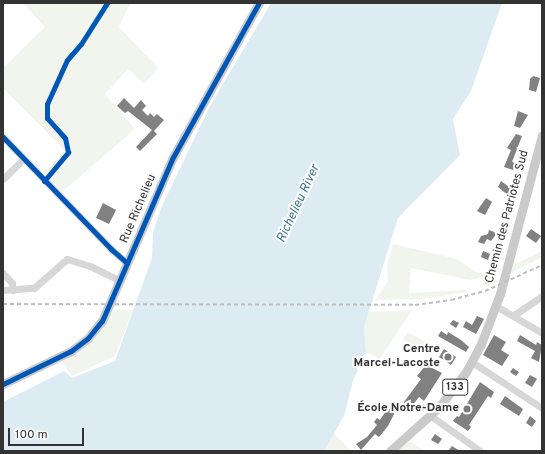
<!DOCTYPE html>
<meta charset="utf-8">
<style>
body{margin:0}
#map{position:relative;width:545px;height:454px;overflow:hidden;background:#fff;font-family:Overpass,sans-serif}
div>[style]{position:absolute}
.green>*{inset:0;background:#f1f5ed}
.water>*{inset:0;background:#ddebf3}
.building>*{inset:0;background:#818181}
.minor>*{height:7px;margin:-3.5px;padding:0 3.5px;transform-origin:3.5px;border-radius:3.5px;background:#d7d7d7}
.major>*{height:9px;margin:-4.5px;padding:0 4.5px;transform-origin:4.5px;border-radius:4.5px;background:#cacaca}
.rail>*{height:1.5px;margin-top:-0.75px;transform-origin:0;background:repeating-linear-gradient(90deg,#bebebe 0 4px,transparent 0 7px)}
.cycleway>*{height:5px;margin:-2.5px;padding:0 2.5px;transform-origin:2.5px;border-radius:2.5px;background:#0057b8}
.dots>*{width:11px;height:11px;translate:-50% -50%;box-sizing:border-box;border:2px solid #fff;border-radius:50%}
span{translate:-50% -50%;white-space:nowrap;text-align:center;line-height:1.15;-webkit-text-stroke:4px #fff;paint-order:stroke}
.shield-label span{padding:1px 3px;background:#fff;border:1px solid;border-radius:3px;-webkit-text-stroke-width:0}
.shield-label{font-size:11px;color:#333;font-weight:700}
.street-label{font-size:12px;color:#333}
.poi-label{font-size:12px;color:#333;font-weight:700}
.right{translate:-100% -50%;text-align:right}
.water-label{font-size:13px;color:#3f7597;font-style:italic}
.frame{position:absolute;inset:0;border:4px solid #333;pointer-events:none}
.scale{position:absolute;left:8px;top:428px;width:76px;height:18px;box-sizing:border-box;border:2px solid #333;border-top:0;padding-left:5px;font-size:12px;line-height:14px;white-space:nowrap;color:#333;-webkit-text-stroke:3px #fff;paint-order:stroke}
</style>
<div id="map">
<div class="green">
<i style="clip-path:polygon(23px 3px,130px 3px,119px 27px,158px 68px,144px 84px,128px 69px,105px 94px,135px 129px,62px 192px,44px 172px,65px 151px,3px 88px,3px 68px,45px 27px)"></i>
<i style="clip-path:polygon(393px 244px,457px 259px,475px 272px,494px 276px,498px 282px,486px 286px,484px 277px,470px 280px,411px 268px,409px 293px,467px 290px,469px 292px,420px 299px,375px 300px,388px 281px,387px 266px)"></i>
<i style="clip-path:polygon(542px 251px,542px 257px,511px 273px,513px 265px)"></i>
<i style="clip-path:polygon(113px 310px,133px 310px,115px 356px,72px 376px,62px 361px,92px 340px)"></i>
<i style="clip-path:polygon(412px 310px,380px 359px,366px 353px,364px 327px,368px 312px)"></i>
<i style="clip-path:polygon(408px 332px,426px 342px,421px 350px,403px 339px)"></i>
<i style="clip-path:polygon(333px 432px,351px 451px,324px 451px)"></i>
<i style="clip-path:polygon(410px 441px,425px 451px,397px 451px)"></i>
</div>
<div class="water">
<i style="clip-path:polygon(271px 3px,502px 3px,471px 91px,453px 119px,460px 155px,398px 218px,364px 327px,366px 353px,353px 381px,344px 416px,324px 451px,3px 451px,3px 402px,64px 371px,72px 378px,115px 361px,152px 258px,153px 232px,161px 208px,210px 106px)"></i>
</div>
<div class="building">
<i style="clip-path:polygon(533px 76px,540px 78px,536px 92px,529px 90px,530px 79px)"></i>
<i style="clip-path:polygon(124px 98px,134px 108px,141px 100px,146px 106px,142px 110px,148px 116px,150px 113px,154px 117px,157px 114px,164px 120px,154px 131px,157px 134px,140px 151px,136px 147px,152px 130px,128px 111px,125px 113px,117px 106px)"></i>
<i style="clip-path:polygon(518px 111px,528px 115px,520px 128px,514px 126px)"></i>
<i style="clip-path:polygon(516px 134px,522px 136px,512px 162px,515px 163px,513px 170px,504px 167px,511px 150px,507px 148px)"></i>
<i style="clip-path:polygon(501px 181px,512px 189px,509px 196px,498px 187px)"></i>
<i style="clip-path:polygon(486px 198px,492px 202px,485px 215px,477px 211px)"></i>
<i style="clip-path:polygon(103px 203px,116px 210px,109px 224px,96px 218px)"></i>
<i style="clip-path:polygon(531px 229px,541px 236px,536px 243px,526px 236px)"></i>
<i style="clip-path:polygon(489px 230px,497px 233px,491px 241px,487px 239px,484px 244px,478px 242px,481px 236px,488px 234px)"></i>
<i style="clip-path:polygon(483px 251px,490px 254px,488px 260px,481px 257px)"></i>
<i style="clip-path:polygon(477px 316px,484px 319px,476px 334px,463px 327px,466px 321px,472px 325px)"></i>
<i style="clip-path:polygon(453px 320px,459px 323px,456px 328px,450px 324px)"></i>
<i style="clip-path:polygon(441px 331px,447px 335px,448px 332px,461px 340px,469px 347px,466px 352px,438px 336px)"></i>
<i style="clip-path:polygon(494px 335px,506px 342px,501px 350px,509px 355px,502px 366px,483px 355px)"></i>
<i style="clip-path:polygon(520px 335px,536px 345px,537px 342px,542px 345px,539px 362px,531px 358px,535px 351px,517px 341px)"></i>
<i style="clip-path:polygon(444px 349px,456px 357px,451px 365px,439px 357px)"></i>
<i style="clip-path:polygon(426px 365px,442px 373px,424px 401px,419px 397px,408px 411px,403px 407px,404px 402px,421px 379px,417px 376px)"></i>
<i style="clip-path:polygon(513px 368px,519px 372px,516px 376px,510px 372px)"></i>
<i style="clip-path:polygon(530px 375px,537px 379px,532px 387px,525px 383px)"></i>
<i style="clip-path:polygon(480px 382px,494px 392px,491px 398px,488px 396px,469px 425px,471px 427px,468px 431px,453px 421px,457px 416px,459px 417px)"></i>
<i style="clip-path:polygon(505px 396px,523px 409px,519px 416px,500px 404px)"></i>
<i style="clip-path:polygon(388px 408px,395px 412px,388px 426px,379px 437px,375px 434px,361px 450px,356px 444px,367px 437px,377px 425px,374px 422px,377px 418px,380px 420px)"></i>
<i style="clip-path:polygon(530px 416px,536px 421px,532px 427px,526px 423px)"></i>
<i style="clip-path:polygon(435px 434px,442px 439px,438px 444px,431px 440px)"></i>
<i style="clip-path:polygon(452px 446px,460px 451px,448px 451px)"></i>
</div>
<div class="minor">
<i style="left:3px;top:137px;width:156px;rotate:46deg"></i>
<i style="left:111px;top:249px;width:21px;rotate:41deg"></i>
<i style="left:3px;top:179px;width:28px;rotate:-45deg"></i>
<i style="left:3px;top:273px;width:13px;rotate:48deg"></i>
<i style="left:12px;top:283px;width:7px;rotate:82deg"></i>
<i style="left:3px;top:290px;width:31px;rotate:-4deg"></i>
<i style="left:34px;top:288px;width:44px;rotate:-41.3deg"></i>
<i style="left:67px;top:259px;width:24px;rotate:17deg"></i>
<i style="left:90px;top:266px;width:34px;rotate:26deg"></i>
<i style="left:496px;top:306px;width:53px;rotate:30.4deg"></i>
<i style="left:514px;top:315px;width:34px;rotate:-34deg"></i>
<i style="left:472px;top:362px;width:84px;rotate:33.3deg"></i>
<i style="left:431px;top:416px;width:60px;rotate:35.5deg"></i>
</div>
<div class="major">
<i style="left:3px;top:384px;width:76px;rotate:-25.9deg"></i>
<i style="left:71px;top:351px;width:21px;rotate:-37deg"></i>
<i style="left:88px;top:338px;width:22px;rotate:-51deg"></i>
<i style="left:102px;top:321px;width:176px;rotate:-66.6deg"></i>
<i style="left:172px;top:159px;width:179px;rotate:-60.9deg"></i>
<i style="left:390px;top:451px;width:66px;rotate:-41.9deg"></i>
<i style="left:439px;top:407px;width:44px;rotate:-52.4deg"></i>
<i style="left:466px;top:372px;width:32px;rotate:-62deg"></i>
<i style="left:481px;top:344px;width:53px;rotate:-69.2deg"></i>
<i style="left:500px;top:294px;width:164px;rotate:-75.2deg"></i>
</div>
<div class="rail">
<i style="left:3px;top:304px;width:412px;rotate:0.1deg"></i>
<i style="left:415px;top:305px;width:36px;rotate:-8deg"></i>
<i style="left:451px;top:300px;width:35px;rotate:-15deg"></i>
<i style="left:485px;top:291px;width:63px;rotate:-24.5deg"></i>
</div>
<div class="cycleway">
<i style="left:3px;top:137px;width:156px;rotate:46deg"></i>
<i style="left:111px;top:249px;width:21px;rotate:41deg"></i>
<i style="left:44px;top:181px;width:38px;rotate:-50deg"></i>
<i style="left:68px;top:152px;width:14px;rotate:-102deg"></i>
<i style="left:65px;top:138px;width:27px;rotate:-132deg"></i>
<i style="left:47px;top:118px;width:14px;rotate:-90deg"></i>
<i style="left:47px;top:104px;width:48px;rotate:-65.6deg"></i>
<i style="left:67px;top:60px;width:21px;rotate:-49deg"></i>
<i style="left:81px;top:44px;width:49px;rotate:-57.6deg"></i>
<i style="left:3px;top:384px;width:76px;rotate:-25.9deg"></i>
<i style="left:71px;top:351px;width:21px;rotate:-37deg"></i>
<i style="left:88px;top:338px;width:22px;rotate:-51deg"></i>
<i style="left:102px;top:321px;width:176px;rotate:-66.6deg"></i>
<i style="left:172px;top:159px;width:179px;rotate:-60.9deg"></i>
</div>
<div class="dots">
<i style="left:448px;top:357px;background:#7a7a7a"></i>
<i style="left:467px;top:409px;background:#7a7a7a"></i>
</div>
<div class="shield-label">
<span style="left:455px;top:387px">133</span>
</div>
<div class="street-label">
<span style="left:139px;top:209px;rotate:-67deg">Rue Richelieu</span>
<span style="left:508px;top:217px;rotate:-75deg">Chemin des Patriotes Sud</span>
</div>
<div class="poi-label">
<span class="right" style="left:440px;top:357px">Centre<br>Marcel-Lacoste</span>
<span class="right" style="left:459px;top:409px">École Notre-Dame</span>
</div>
<div class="water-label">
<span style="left:299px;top:204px;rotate:-65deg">Richelieu River</span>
</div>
<div class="frame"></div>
<div class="scale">100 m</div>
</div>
